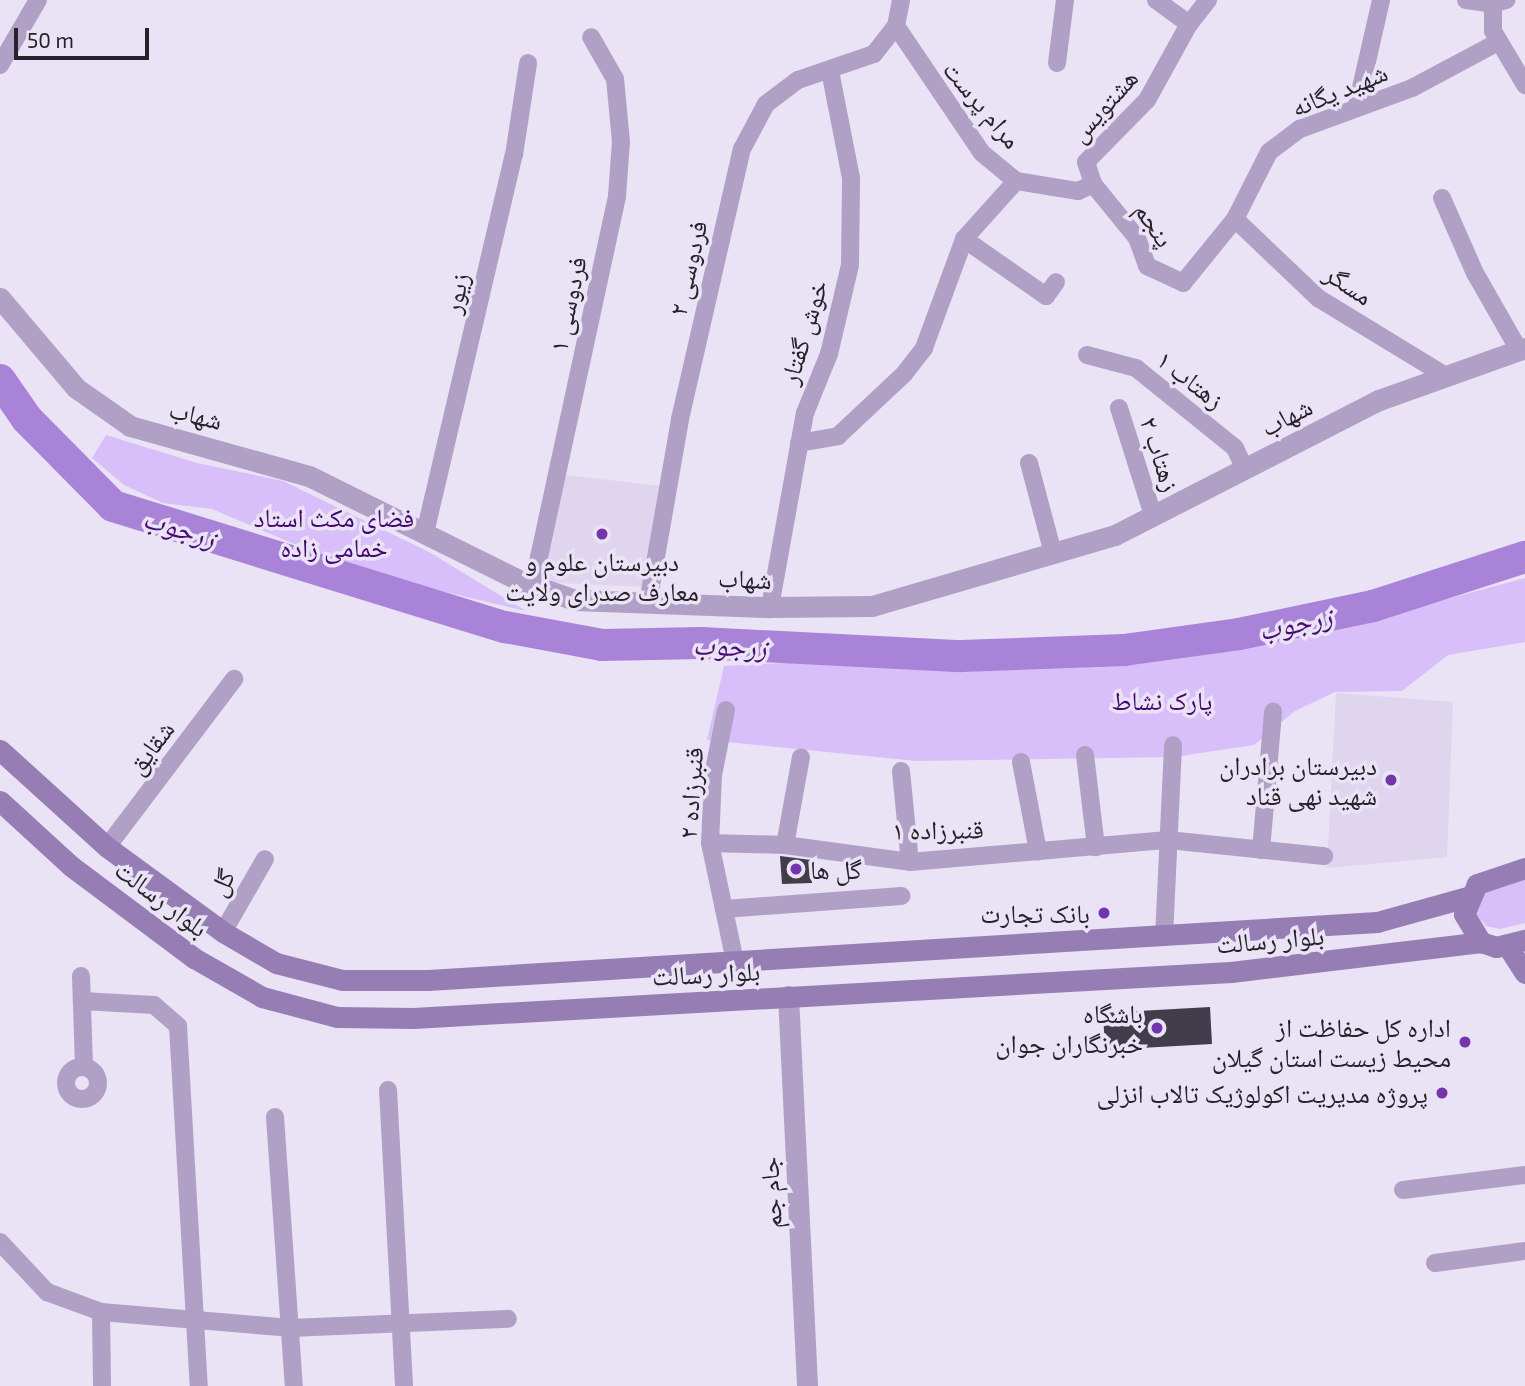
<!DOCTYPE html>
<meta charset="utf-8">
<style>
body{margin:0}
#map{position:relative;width:1525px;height:1386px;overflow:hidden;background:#eae2f5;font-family:"Exo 2","Noto Naskh Arabic",sans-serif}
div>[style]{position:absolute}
.built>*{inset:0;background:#dfd5ef}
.green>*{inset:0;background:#d9bffa}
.river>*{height:32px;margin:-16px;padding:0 16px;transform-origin:16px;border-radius:16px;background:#a983d7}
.building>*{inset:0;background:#423c4b}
.minor>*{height:18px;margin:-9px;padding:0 9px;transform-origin:9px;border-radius:9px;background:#b0a0c6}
.minor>.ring{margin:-9px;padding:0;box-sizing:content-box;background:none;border:18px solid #b0a0c6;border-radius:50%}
.tertiary>*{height:21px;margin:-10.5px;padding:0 10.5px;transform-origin:10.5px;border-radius:10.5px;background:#b0a0c6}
.secondary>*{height:21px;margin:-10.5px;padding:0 10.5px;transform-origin:10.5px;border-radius:10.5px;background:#967eb5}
.dots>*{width:19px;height:19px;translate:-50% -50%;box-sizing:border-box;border:4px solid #eae2f5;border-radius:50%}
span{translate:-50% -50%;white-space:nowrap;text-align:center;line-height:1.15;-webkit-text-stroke:7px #eae2f5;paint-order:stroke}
.street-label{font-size:26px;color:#252229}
.park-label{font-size:26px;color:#43056e}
.poi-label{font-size:26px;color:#252229}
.right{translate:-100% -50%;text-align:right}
.left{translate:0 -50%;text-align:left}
.water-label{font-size:28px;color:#480d73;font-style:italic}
.scale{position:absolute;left:14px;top:28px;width:135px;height:32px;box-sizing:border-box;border:4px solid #252229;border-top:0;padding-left:9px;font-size:21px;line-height:24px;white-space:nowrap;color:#252229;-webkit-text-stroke:5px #eae2f5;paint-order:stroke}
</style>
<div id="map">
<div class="built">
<i style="clip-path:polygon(557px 474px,669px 487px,645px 587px,539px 582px)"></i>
<i style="clip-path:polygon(1336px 693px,1453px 702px,1447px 857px,1327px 868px)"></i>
</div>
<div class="green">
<i style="clip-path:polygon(106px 435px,197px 463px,283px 481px,429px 552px,526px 611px,360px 572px,212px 509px,163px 503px,124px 485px,92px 458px)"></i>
<i style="clip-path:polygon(1525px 578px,1525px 642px,1448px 655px,1402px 691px,1335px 692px,1295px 711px,1254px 745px,1174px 757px,916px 761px,707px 740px,724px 666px,1314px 635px)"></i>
<i style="clip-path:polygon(1525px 878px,1525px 923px,1500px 929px,1486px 926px,1477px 915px,1478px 901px,1487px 890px)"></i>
</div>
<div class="river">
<i style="left:0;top:380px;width:47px;rotate:55.3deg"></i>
<i style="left:27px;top:419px;width:122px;rotate:45.3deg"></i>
<i style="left:113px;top:506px;width:410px;rotate:17.2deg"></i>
<i style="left:505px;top:627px;width:99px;rotate:10.5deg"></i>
<i style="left:602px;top:645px;width:99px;rotate:-1.2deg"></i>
<i style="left:701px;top:643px;width:260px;rotate:2.9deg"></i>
<i style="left:961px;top:656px;width:163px;rotate:-2.1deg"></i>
<i style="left:1124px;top:650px;width:116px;rotate:-7.9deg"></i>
<i style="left:1239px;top:634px;width:137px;rotate:-11.8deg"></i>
<i style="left:1373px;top:606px;width:160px;rotate:-17.9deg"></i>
</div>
<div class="building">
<i style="clip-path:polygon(780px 856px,811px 860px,812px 883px,782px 884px)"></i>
<i style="clip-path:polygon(1210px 1007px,1212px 1044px,1105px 1050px,1103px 1013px)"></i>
</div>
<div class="minor">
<i style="left:1156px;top:0;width:41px;rotate:36deg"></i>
<i style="left:1208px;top:0;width:31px;rotate:128deg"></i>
<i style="left:1189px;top:24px;width:87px;rotate:118.9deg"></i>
<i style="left:1147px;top:100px;width:87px;rotate:134.5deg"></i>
<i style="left:1086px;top:162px;width:23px;rotate:72deg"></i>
<i style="left:1093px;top:184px;width:70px;rotate:50.8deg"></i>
<i style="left:1137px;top:238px;width:30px;rotate:70deg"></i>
<i style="left:1147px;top:266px;width:40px;rotate:25deg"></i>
<i style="left:1183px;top:283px;width:82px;rotate:-50.9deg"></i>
<i style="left:1235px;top:219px;width:75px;rotate:-63.1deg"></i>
<i style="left:1269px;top:152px;width:39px;rotate:-37deg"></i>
<i style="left:1300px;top:129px;width:119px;rotate:-20.1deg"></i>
<i style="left:1412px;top:88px;width:98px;rotate:-28.1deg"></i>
<i style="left:1466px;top:0;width:27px;rotate:8deg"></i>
<i style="left:1493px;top:4px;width:14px;rotate:-17deg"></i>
<i style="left:1493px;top:4px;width:27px;rotate:90deg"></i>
<i style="left:1493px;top:31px;width:63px;rotate:59.3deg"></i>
<i style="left:896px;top:26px;width:153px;rotate:55.9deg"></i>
<i style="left:982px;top:153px;width:44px;rotate:39.5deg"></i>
<i style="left:1016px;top:181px;width:63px;rotate:9.2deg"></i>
<i style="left:1078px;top:191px;width:17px;rotate:-25deg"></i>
<i style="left:1057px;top:63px;width:64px;rotate:-82.8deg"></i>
<i style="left:0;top:65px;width:75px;rotate:-59.7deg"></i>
<i style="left:1357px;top:105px;width:108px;rotate:-77.1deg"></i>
<i style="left:1442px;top:198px;width:82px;rotate:66.3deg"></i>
<i style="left:1475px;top:273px;width:89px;rotate:60.3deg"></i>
<i style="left:1235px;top:219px;width:115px;rotate:43.6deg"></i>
<i style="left:1318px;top:298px;width:150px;rotate:31.4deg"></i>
<i style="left:964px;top:239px;width:100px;rotate:34.8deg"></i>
<i style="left:1046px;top:296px;width:17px;rotate:-54deg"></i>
<i style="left:1087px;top:355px;width:51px;rotate:14.9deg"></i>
<i style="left:1136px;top:368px;width:127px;rotate:38.9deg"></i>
<i style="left:1235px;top:448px;width:23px;rotate:65deg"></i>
<i style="left:1119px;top:408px;width:112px;rotate:72.4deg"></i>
<i style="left:799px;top:443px;width:40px;rotate:-10deg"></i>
<i style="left:838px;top:436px;width:91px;rotate:-43.2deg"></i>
<i style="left:904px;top:374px;width:33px;rotate:-52deg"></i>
<i style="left:924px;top:348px;width:116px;rotate:-69.8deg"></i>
<i style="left:964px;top:239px;width:78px;rotate:-48.1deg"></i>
<i style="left:1029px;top:463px;width:93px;rotate:75.1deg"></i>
<i style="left:425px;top:533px;width:388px;rotate:-76.8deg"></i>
<i style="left:514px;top:155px;width:93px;rotate:-81.3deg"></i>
<i style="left:533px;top:585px;width:398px;rotate:-77.8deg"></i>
<i style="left:617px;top:196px;width:54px;rotate:-85.8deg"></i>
<i style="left:621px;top:142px;width:63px;rotate:-95.4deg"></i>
<i style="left:615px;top:79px;width:48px;rotate:-119.7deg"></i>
<i style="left:648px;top:603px;width:187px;rotate:-80.1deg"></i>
<i style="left:680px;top:419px;width:277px;rotate:-77.1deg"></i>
<i style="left:742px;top:149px;width:51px;rotate:-61.9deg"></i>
<i style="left:766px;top:104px;width:40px;rotate:-37deg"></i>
<i style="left:798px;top:80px;width:80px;rotate:-18.9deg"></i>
<i style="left:874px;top:54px;width:36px;rotate:-52deg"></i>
<i style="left:896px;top:26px;width:26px;rotate:-79deg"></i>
<i style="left:770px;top:607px;width:197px;rotate:-79.8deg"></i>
<i style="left:805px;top:413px;width:64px;rotate:-67.9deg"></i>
<i style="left:829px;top:354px;width:91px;rotate:-76.7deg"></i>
<i style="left:850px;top:265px;width:87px;rotate:-89.3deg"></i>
<i style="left:851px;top:178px;width:109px;rotate:-101.1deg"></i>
<i style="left:726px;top:710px;width:66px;rotate:101.3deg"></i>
<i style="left:713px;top:775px;width:68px;rotate:92.5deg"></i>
<i style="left:710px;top:843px;width:122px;rotate:78.1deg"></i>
<i style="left:1085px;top:755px;width:93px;rotate:83.2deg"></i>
<i style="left:1021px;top:762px;width:91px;rotate:79.2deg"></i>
<i style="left:901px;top:771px;width:91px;rotate:84.4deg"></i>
<i style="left:710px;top:843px;width:75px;rotate:1.5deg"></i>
<i style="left:785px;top:845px;width:126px;rotate:7.7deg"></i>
<i style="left:910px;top:862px;width:259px;rotate:-4.9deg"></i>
<i style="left:1168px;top:840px;width:157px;rotate:5.9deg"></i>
<i style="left:785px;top:845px;width:89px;rotate:-79.7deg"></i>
<i style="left:107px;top:847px;width:211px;rotate:-52.9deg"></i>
<i style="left:1261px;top:850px;width:139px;rotate:-85deg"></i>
<i style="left:724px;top:909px;width:178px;rotate:-4.2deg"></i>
<i style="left:223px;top:932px;width:84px;rotate:-60.1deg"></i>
<i style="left:1164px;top:937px;width:192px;rotate:-87.3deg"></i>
<i style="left:81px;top:976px;width:90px;rotate:88.1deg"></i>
<i style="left:82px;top:1001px;width:72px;rotate:3.2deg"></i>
<i style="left:154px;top:1005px;width:32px;rotate:41deg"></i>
<i style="left:178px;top:1026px;width:361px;rotate:86.7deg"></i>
<i class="ring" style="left:66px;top:1067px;width:14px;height:14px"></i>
<i style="left:388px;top:1090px;width:296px;rotate:86.9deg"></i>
<i style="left:275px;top:1117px;width:270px;rotate:86deg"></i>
<i style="left:1403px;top:1190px;width:123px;rotate:-7deg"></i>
<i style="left:0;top:1242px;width:69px;rotate:46.8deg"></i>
<i style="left:47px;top:1292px;width:58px;rotate:20.3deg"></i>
<i style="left:101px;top:1312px;width:190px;rotate:4.8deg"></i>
<i style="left:290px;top:1328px;width:218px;rotate:-2.4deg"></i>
<i style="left:1435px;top:1263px;width:91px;rotate:-7.6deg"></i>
<i style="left:101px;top:1312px;width:74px;rotate:89.2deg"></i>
</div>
<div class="tertiary">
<i style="left:0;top:298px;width:118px;rotate:49.8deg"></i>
<i style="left:76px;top:388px;width:66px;rotate:35.1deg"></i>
<i style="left:130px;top:426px;width:186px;rotate:15.6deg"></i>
<i style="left:309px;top:476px;width:239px;rotate:26.4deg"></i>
<i style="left:523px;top:582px;width:55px;rotate:19.1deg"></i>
<i style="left:575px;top:600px;width:195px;rotate:2.1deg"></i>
<i style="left:770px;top:607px;width:102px;rotate:-0.6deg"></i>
<i style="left:872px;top:606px;width:253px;rotate:-16.3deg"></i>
<i style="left:1115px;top:535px;width:297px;rotate:-27.1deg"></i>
<i style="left:1379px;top:400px;width:155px;rotate:-19.6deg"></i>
<i style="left:788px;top:996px;width:390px;rotate:87.2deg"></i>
</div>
<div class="secondary">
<i style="left:0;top:750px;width:144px;rotate:42.2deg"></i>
<i style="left:107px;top:847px;width:144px;rotate:36.2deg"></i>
<i style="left:223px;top:932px;width:61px;rotate:30.3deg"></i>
<i style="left:276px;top:963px;width:68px;rotate:14.4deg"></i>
<i style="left:342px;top:980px;width:86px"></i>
<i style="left:428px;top:980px;width:951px;rotate:-3.5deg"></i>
<i style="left:1377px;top:922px;width:93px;rotate:-15.5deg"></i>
<i style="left:0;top:801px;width:96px;rotate:42.5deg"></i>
<i style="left:71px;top:866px;width:154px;rotate:36.8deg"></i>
<i style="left:194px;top:958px;width:78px;rotate:29.8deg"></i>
<i style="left:262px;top:997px;width:78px;rotate:14.9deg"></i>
<i style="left:337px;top:1017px;width:76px;rotate:0.8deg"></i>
<i style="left:413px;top:1018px;width:819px;rotate:-3.22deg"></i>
<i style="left:1231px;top:972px;width:252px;rotate:-6.8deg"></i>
<i style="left:1525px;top:868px;width:51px;rotate:161.6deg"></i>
<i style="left:1477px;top:884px;width:33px;rotate:113deg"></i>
<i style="left:1464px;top:914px;width:33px;rotate:59deg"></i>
<i style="left:1481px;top:942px;width:16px;rotate:18deg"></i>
<i style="left:1496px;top:947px;width:30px;rotate:-14deg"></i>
<i style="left:1508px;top:947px;width:31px;rotate:57deg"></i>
</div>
<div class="dots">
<i style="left:602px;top:534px;background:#7335aa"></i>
<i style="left:1391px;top:780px;background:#7335aa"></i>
<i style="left:796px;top:869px;background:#7335aa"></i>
<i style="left:1104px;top:913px;background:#7335aa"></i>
<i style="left:1157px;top:1028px;background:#7335aa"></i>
<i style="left:1465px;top:1042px;background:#7335aa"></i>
<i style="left:1442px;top:1093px;background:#7335aa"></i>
</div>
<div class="street-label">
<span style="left:1339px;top:89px;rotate:-22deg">شهید یگانه</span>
<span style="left:983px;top:104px;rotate:50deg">مرام پرست</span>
<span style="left:1103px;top:105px;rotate:-48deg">هشتویس</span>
<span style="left:1155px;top:224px;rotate:56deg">پنجم</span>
<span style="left:687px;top:268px;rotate:-77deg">فردوسی ۲</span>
<span style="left:1349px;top:284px;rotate:34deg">مسگر</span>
<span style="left:455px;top:293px;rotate:-77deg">زیور</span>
<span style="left:567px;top:304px;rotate:-78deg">فردوسی ۱</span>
<span style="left:803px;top:332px;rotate:-73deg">خوش گفتار</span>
<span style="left:1191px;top:379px;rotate:38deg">زهتاب ۱</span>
<span style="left:196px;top:414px;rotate:14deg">شهاب</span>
<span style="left:1286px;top:416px;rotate:-27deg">شهاب</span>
<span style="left:1161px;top:454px;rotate:72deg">زهتاب ۲</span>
<span style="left:745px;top:578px;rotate:2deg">شهاب</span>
<span style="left:150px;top:747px;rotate:-53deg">شقایق</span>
<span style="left:690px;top:793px;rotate:-86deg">قنبرزاده ۲</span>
<span style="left:938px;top:829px;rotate:-1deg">قنبرزاده ۱</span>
<span style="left:221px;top:882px;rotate:-60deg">گل</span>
<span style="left:162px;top:898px;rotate:37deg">بلوار رسالت</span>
<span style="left:1270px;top:939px;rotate:-5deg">بلوار رسالت</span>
<span style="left:706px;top:973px;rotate:-3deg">بلوار رسالت</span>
<span style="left:770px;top:1193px;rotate:-93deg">جام جم</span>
</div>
<div class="park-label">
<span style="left:334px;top:532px">فضای مکث استاد<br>خمامی زاده</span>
<span style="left:1162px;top:700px">پارک نشاط</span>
</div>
<div class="poi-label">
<span style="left:602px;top:576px">دبیرستان علوم و<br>معارف صدرای ولایت</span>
<span class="right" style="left:1377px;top:780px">دبیرستان برادران<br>شهید نهی قناد</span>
<span class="left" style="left:810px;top:869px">گل ها</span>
<span class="right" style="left:1090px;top:913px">بانک تجارت</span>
<span class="right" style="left:1143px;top:1028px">باشگاه<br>خبرنگاران جوان</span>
<span class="right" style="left:1451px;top:1042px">اداره کل حفاظت از<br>محیط زیست استان گیلان</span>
<span class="right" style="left:1428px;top:1093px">پروژه مدیریت اکولوژیک تالاب انزلی</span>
</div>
<div class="water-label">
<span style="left:180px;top:527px;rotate:17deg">زرجوب</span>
<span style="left:1295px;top:622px;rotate:-12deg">زرجوب</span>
<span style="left:730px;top:645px;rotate:2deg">زرجوب</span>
</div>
<div class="scale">50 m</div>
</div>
